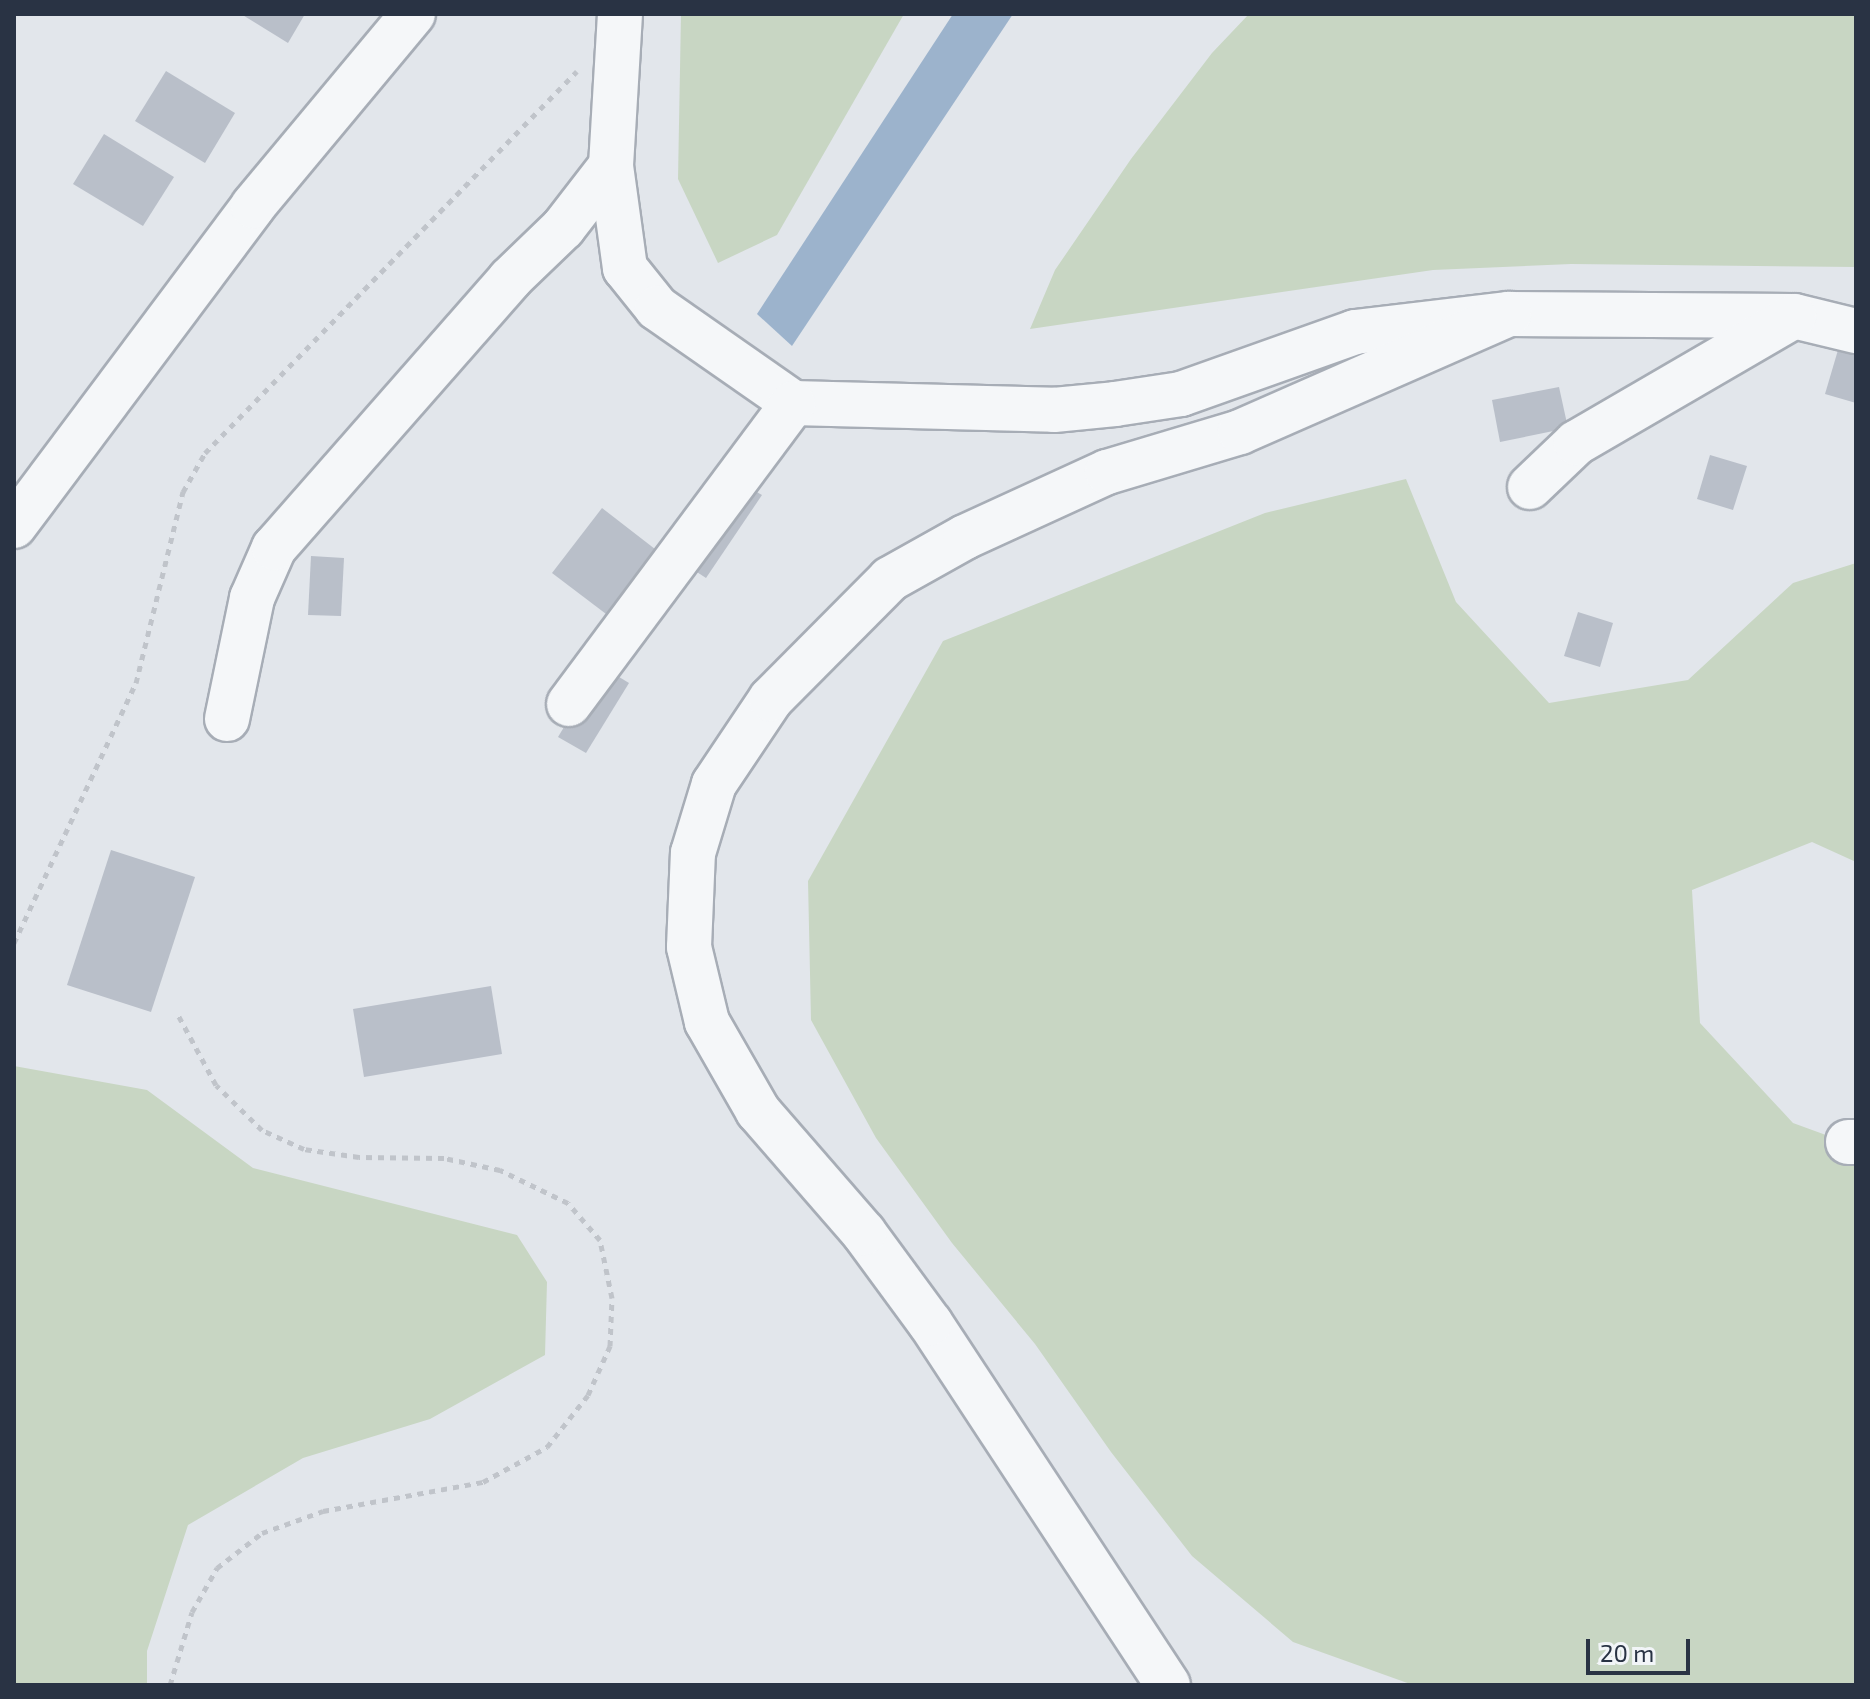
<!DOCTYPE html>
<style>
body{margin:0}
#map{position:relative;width:1870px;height:1699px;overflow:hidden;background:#e2e6eb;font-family:"Exo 2",sans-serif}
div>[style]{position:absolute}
.green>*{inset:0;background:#c8d6c3}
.water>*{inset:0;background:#9cb3cc}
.building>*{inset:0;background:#b9bfc9}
.path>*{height:5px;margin-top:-2.5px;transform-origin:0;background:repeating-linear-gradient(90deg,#c0c4ca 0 6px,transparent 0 12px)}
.roads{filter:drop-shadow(2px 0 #a7adb6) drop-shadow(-2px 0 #a7adb6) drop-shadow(0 2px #a7adb6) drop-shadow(0 -2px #a7adb6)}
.minor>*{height:44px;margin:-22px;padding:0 22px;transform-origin:22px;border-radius:22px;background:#f5f7f9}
span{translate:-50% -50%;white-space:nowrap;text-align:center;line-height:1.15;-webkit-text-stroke:6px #f2f5f8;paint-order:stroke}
.frame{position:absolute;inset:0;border:16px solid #293344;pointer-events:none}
.scale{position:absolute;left:1586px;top:1639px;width:104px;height:36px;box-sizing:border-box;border:4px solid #293344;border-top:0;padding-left:10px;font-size:24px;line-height:28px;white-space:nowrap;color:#293344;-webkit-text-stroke:6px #f2f5f8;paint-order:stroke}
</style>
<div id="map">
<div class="green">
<i style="clip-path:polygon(681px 14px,904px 14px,777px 235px,718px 263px,678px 179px)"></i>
<i style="clip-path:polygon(1249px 14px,1856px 14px,1856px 267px,1571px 264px,1433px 270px,1030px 329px,1055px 270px,1131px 159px,1212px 53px)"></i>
<i style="clip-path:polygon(1406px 479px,1456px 602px,1549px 703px,1688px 680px,1793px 583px,1856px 563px,1856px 862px,1812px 842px,1692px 890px,1700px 1023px,1793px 1123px,1856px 1146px,1856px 1685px,1413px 1685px,1293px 1642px,1192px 1556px,1111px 1452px,1035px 1344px,952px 1243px,876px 1138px,811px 1020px,808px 881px,943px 641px,1265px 513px)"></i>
<i style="clip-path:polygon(14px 1066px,147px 1090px,253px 1168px,517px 1235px,547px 1282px,545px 1355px,430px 1419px,303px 1458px,188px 1525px,147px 1651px,147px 1685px,14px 1685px)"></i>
</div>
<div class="water">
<i style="clip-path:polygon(953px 14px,1013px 14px,792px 346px,757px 314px)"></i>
</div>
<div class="building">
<i style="clip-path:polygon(241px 14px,305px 14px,288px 43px)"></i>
<i style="clip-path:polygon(166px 71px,235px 113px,205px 163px,135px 121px)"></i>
<i style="clip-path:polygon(104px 134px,174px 177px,143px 226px,73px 184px)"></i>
<i style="clip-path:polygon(1838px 350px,1856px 355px,1856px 403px,1825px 394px)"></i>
<i style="clip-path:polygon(1559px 387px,1568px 428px,1500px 442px,1492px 400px)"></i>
<i style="clip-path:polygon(1710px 455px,1747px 466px,1733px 510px,1697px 499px)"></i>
<i style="clip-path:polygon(741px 483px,762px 495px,706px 578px,680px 561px)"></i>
<i style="clip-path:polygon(602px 508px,664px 556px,614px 620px,552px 573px)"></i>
<i style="clip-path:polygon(311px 556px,344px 558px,341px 616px,308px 615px)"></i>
<i style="clip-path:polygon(1578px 612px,1613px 623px,1600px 667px,1564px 656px)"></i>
<i style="clip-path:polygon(601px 666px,629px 683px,586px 753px,558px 737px)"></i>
<i style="clip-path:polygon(111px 850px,195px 877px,151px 1012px,67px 985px)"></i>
<i style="clip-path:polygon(491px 986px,502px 1054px,364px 1077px,353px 1009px)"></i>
</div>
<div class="path">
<i style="left:14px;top:943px;width:287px;rotate:-64.9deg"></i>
<i style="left:136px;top:683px;width:197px;rotate:-76.2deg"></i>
<i style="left:183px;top:492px;width:45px;rotate:-60.6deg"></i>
<i style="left:205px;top:453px;width:533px;rotate:-45.76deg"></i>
<i style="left:170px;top:1685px;width:76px;rotate:-73.2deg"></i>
<i style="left:192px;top:1612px;width:51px;rotate:-60.4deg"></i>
<i style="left:217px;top:1568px;width:57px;rotate:-37.9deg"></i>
<i style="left:262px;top:1533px;width:65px;rotate:-19.8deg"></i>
<i style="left:323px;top:1511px;width:163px;rotate:-10.3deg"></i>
<i style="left:483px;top:1482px;width:73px;rotate:-28.7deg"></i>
<i style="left:547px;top:1447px;width:66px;rotate:-51.7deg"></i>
<i style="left:588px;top:1395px;width:54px;rotate:-65.8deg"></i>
<i style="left:610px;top:1346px;width:48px;rotate:-87.6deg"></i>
<i style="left:612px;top:1298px;width:59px;rotate:-101.7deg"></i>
<i style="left:600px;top:1240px;width:49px;rotate:-130.9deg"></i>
<i style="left:568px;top:1203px;width:76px;rotate:-154.1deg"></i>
<i style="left:500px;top:1170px;width:57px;rotate:-167.9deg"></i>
<i style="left:444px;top:1158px;width:85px;rotate:-179.3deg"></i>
<i style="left:359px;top:1157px;width:56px;rotate:-171.7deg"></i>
<i style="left:304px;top:1149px;width:46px;rotate:-155.7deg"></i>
<i style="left:262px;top:1130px;width:64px;rotate:-135.6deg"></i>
<i style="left:216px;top:1085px;width:82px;rotate:-118.4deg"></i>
</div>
<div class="roads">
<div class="minor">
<i style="left:620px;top:14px;width:152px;rotate:93.4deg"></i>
<i style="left:611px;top:166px;width:103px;rotate:82.2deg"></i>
<i style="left:625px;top:268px;width:51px;rotate:51.3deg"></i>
<i style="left:657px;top:308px;width:166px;rotate:34.9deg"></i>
<i style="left:793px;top:403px;width:261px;rotate:1.5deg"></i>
<i style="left:1054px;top:410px;width:61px;rotate:-5.6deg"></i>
<i style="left:1115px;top:404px;width:67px;rotate:-8.6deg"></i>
<i style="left:1181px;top:394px;width:185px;rotate:-19.6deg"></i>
<i style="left:1355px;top:332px;width:155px;rotate:-6.7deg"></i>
<i style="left:1509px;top:314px;width:285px;rotate:0.4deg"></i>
<i style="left:1794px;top:316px;width:64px;rotate:13.6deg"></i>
<i style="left:1530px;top:487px;width:64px;rotate:-43.7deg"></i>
<i style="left:1576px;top:443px;width:252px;rotate:-30.2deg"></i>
<i style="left:14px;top:526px;width:399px;rotate:-53.2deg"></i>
<i style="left:253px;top:206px;width:250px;rotate:-50.2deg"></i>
<i style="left:569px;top:704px;width:375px;rotate:-53.3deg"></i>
<i style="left:227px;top:719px;width:124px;rotate:-78.3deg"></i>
<i style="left:252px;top:598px;width:55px;rotate:-66.3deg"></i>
<i style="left:274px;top:548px;width:358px;rotate:-48.7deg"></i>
<i style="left:510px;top:279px;width:74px;rotate:-43.9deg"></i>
<i style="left:563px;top:228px;width:78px;rotate:-52.3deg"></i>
<i style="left:1848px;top:1142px;width:8px"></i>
<i style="left:1168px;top:1685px;width:433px;rotate:-123.3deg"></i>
<i style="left:930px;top:1323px;width:112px;rotate:-126.3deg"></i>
<i style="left:864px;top:1233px;width:162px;rotate:-131deg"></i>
<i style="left:758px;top:1111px;width:103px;rotate:-119.8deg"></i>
<i style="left:707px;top:1022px;width:77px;rotate:-103.5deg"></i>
<i style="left:689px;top:947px;width:94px;rotate:-87.6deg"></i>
<i style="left:693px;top:853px;width:72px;rotate:-73.1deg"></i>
<i style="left:714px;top:784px;width:102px;rotate:-56.2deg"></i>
<i style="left:771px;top:699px;width:169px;rotate:-45.2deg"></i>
<i style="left:890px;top:579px;width:86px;rotate:-29.2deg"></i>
<i style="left:965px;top:537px;width:156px;rotate:-24.6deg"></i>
<i style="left:1107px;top:472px;width:139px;rotate:-16.7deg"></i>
<i style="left:1240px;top:432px;width:294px;rotate:-23.7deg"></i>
</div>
</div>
<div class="frame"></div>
<div class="scale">20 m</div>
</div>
